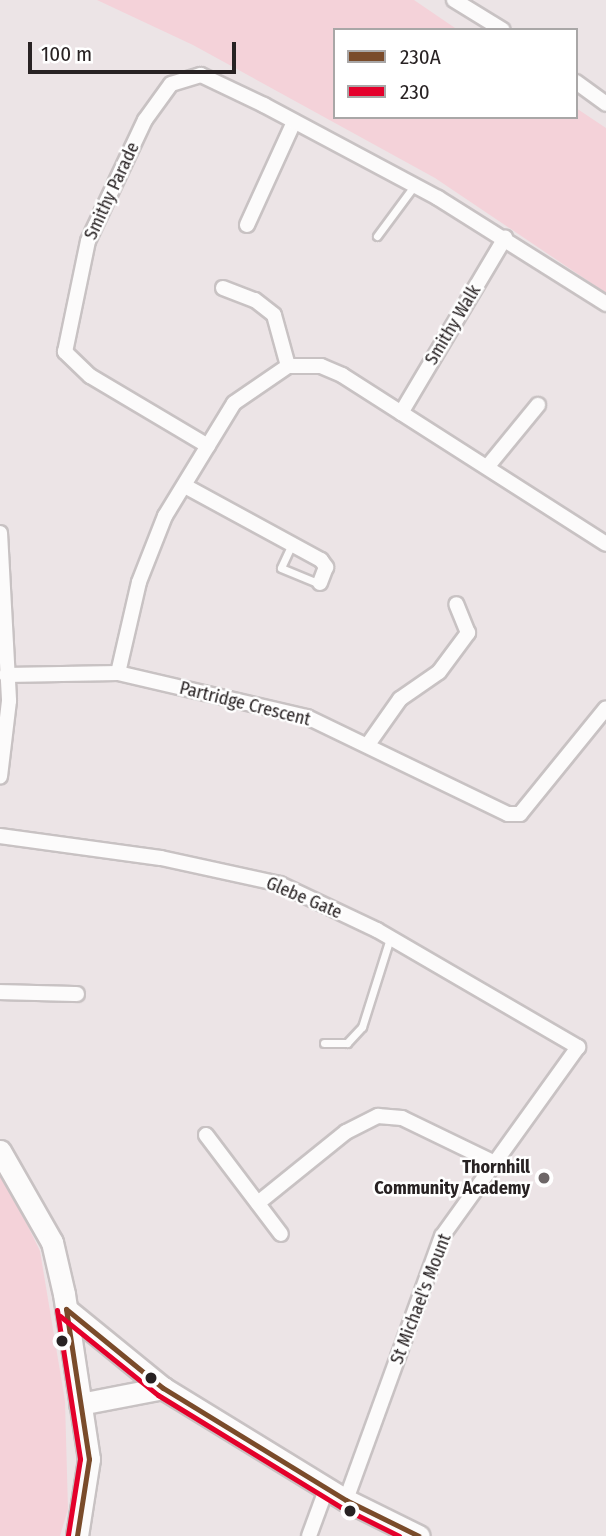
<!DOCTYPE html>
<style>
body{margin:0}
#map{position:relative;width:606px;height:1536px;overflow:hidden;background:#ece4e6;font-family:"Fira Sans Condensed",sans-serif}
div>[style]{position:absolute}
.green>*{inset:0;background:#f4d2d9}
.roads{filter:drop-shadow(2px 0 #c8c2c3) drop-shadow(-2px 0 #c8c2c3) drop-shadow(0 2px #c8c2c3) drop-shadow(0 -2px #c8c2c3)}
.lane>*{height:7px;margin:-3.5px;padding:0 3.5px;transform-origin:3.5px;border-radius:3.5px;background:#fcfbfb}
.street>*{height:14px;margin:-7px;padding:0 7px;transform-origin:7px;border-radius:7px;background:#fcfbfb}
.secondary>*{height:21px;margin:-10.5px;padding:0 10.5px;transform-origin:10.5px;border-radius:10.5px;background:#fcfbfb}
.bus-1>*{height:5px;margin:-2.5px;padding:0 2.5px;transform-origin:2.5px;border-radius:2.5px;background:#7a4b2a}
.bus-2>*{height:5px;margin:-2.5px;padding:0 2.5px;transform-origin:2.5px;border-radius:2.5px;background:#e4002b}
.dots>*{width:19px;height:19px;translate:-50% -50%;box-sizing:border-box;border:4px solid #fff;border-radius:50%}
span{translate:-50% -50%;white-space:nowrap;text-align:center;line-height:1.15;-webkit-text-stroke:5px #fff;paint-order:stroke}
.street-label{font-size:18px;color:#282223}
.poi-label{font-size:18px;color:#282223;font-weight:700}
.right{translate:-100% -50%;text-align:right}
.legend{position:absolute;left:333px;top:28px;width:245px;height:91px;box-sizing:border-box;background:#fff;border:2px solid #a9a7a7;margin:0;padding:9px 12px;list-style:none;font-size:21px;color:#282223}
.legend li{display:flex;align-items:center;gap:14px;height:35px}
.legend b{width:35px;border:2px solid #a9a7a7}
.scale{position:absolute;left:28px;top:42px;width:208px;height:32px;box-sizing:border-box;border:4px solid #282223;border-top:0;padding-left:9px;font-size:21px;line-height:24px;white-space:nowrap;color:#282223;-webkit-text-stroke:5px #fff;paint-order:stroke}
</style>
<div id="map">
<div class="green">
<i style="clip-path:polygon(97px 0,414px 0,458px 30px,335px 30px,335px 117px,576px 117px,576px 108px,606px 128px,606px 293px,435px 178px,193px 45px)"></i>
<i style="clip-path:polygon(0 1169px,40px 1251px,65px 1401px,68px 1509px,60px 1536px,0 1536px)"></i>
</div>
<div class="roads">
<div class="lane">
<i style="left:377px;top:236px;width:62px;rotate:-53.5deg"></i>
<i style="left:292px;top:544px;width:26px;rotate:115deg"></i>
<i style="left:281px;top:568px;width:42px;rotate:22.3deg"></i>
<i style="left:324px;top:1043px;width:23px"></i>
<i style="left:347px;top:1043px;width:22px;rotate:-47deg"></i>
<i style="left:362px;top:1027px;width:93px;rotate:-72.5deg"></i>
</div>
<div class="street">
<i style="left:454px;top:0;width:57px;rotate:31.5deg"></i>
<i style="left:576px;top:82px;width:37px;rotate:36deg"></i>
<i style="left:247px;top:225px;width:113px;rotate:-65.5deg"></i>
<i style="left:223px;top:288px;width:34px;rotate:21deg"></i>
<i style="left:255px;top:300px;width:24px;rotate:38deg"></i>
<i style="left:274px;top:315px;width:53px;rotate:74.6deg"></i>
<i style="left:401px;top:413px;width:204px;rotate:-59.3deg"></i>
<i style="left:208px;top:446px;width:137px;rotate:-149.3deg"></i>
<i style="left:90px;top:376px;width:35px;rotate:-136deg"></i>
<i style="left:65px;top:352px;width:113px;rotate:-78.3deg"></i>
<i style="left:88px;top:241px;width:134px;rotate:-64.8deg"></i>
<i style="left:145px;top:120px;width:44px;rotate:-54.2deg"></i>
<i style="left:171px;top:84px;width:31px;rotate:-17deg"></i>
<i style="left:201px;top:75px;width:70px;rotate:25.5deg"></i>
<i style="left:264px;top:105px;width:197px;rotate:28.1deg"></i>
<i style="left:438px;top:198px;width:199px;rotate:32.2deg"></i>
<i style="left:488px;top:466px;width:79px;rotate:-50.7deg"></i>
<i style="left:185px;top:486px;width:155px;rotate:28.6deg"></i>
<i style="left:321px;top:560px;width:9px;rotate:54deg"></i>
<i style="left:326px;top:567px;width:17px;rotate:111deg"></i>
<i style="left:0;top:533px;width:168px;rotate:86.9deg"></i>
<i style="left:9px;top:701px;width:76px;rotate:96.8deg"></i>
<i style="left:118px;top:673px;width:93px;rotate:-77deg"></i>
<i style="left:139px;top:582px;width:71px;rotate:-68.5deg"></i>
<i style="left:165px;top:516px;width:132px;rotate:-58.6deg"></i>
<i style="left:234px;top:403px;width:65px;rotate:-34.4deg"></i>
<i style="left:288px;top:366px;width:33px"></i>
<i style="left:321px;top:366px;width:23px;rotate:23deg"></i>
<i style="left:342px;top:375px;width:313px;rotate:32.6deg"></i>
<i style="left:6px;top:675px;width:112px;rotate:-1deg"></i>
<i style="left:118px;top:673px;width:194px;rotate:13.1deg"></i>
<i style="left:307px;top:717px;width:223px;rotate:25.8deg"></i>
<i style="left:508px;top:814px;width:12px"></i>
<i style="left:520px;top:814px;width:136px;rotate:-50.9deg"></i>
<i style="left:369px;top:743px;width:54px;rotate:-54.8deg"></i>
<i style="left:400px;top:699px;width:47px;rotate:-34.7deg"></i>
<i style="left:439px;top:672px;width:49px;rotate:-53.4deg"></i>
<i style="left:468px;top:633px;width:31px;rotate:-112deg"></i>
<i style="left:0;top:836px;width:162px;rotate:7.8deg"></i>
<i style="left:161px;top:858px;width:122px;rotate:12.3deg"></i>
<i style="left:280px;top:884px;width:107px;rotate:25.4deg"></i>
<i style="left:377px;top:930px;width:233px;rotate:30.2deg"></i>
<i style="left:578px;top:1047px;width:233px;rotate:125.7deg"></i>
<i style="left:442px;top:1236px;width:281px;rotate:110deg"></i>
<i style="left:0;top:992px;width:77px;rotate:1.5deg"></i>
<i style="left:206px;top:1135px;width:124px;rotate:52.9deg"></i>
<i style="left:258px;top:1203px;width:113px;rotate:-38.9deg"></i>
<i style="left:346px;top:1132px;width:36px;rotate:-27deg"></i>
<i style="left:378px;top:1116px;width:24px;rotate:5deg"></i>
<i style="left:402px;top:1118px;width:101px;rotate:25.8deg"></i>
<i style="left:309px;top:1536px;width:52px;rotate:-69.8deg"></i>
</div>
<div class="secondary">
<i style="left:0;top:1151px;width:105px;rotate:60.3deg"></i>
<i style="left:52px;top:1242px;width:53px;rotate:77deg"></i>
<i style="left:64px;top:1294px;width:167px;rotate:81.4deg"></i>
<i style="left:89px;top:1459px;width:78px;rotate:98.9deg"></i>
<i style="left:66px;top:1309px;width:125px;rotate:39.2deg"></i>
<i style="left:163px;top:1388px;width:215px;rotate:31.5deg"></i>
<i style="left:346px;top:1500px;width:81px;rotate:26.3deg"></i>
<i style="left:80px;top:1404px;width:85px;rotate:-10.9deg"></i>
</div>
</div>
<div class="bus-1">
<i style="left:66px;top:1309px;width:125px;rotate:39.2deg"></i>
<i style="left:163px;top:1388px;width:215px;rotate:31.5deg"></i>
<i style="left:346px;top:1500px;width:81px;rotate:26.3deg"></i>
<i style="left:66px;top:1309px;width:152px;rotate:81.3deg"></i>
<i style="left:89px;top:1459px;width:78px;rotate:98.9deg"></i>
</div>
<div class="bus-2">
<i style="left:57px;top:1310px;width:151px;rotate:81.2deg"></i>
<i style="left:80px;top:1459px;width:77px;rotate:99deg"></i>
<i style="left:60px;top:1316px;width:126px;rotate:38.9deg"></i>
<i style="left:158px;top:1395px;width:215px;rotate:31.5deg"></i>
<i style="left:341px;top:1507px;width:65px;rotate:26.6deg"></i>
</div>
<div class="dots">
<i style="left:544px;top:1178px;background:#6d6667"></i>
<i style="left:62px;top:1341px;background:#282223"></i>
<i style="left:151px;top:1378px;background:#282223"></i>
<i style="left:350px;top:1511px;background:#282223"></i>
</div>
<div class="street-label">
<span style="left:112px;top:191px;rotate:-65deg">Smithy Parade</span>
<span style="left:453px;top:325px;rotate:-59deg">Smithy Walk</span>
<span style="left:245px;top:704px;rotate:14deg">Partridge Crescent</span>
<span style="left:304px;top:898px;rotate:23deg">Glebe Gate</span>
<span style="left:421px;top:1299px;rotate:-69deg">St Michael's Mount</span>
</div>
<div class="poi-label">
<span class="right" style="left:530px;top:1178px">Thornhill<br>Community Academy</span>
</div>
<ul class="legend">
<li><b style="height:9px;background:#7a4b2a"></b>230A</li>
<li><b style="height:9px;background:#e4002b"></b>230</li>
</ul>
<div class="scale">100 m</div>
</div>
